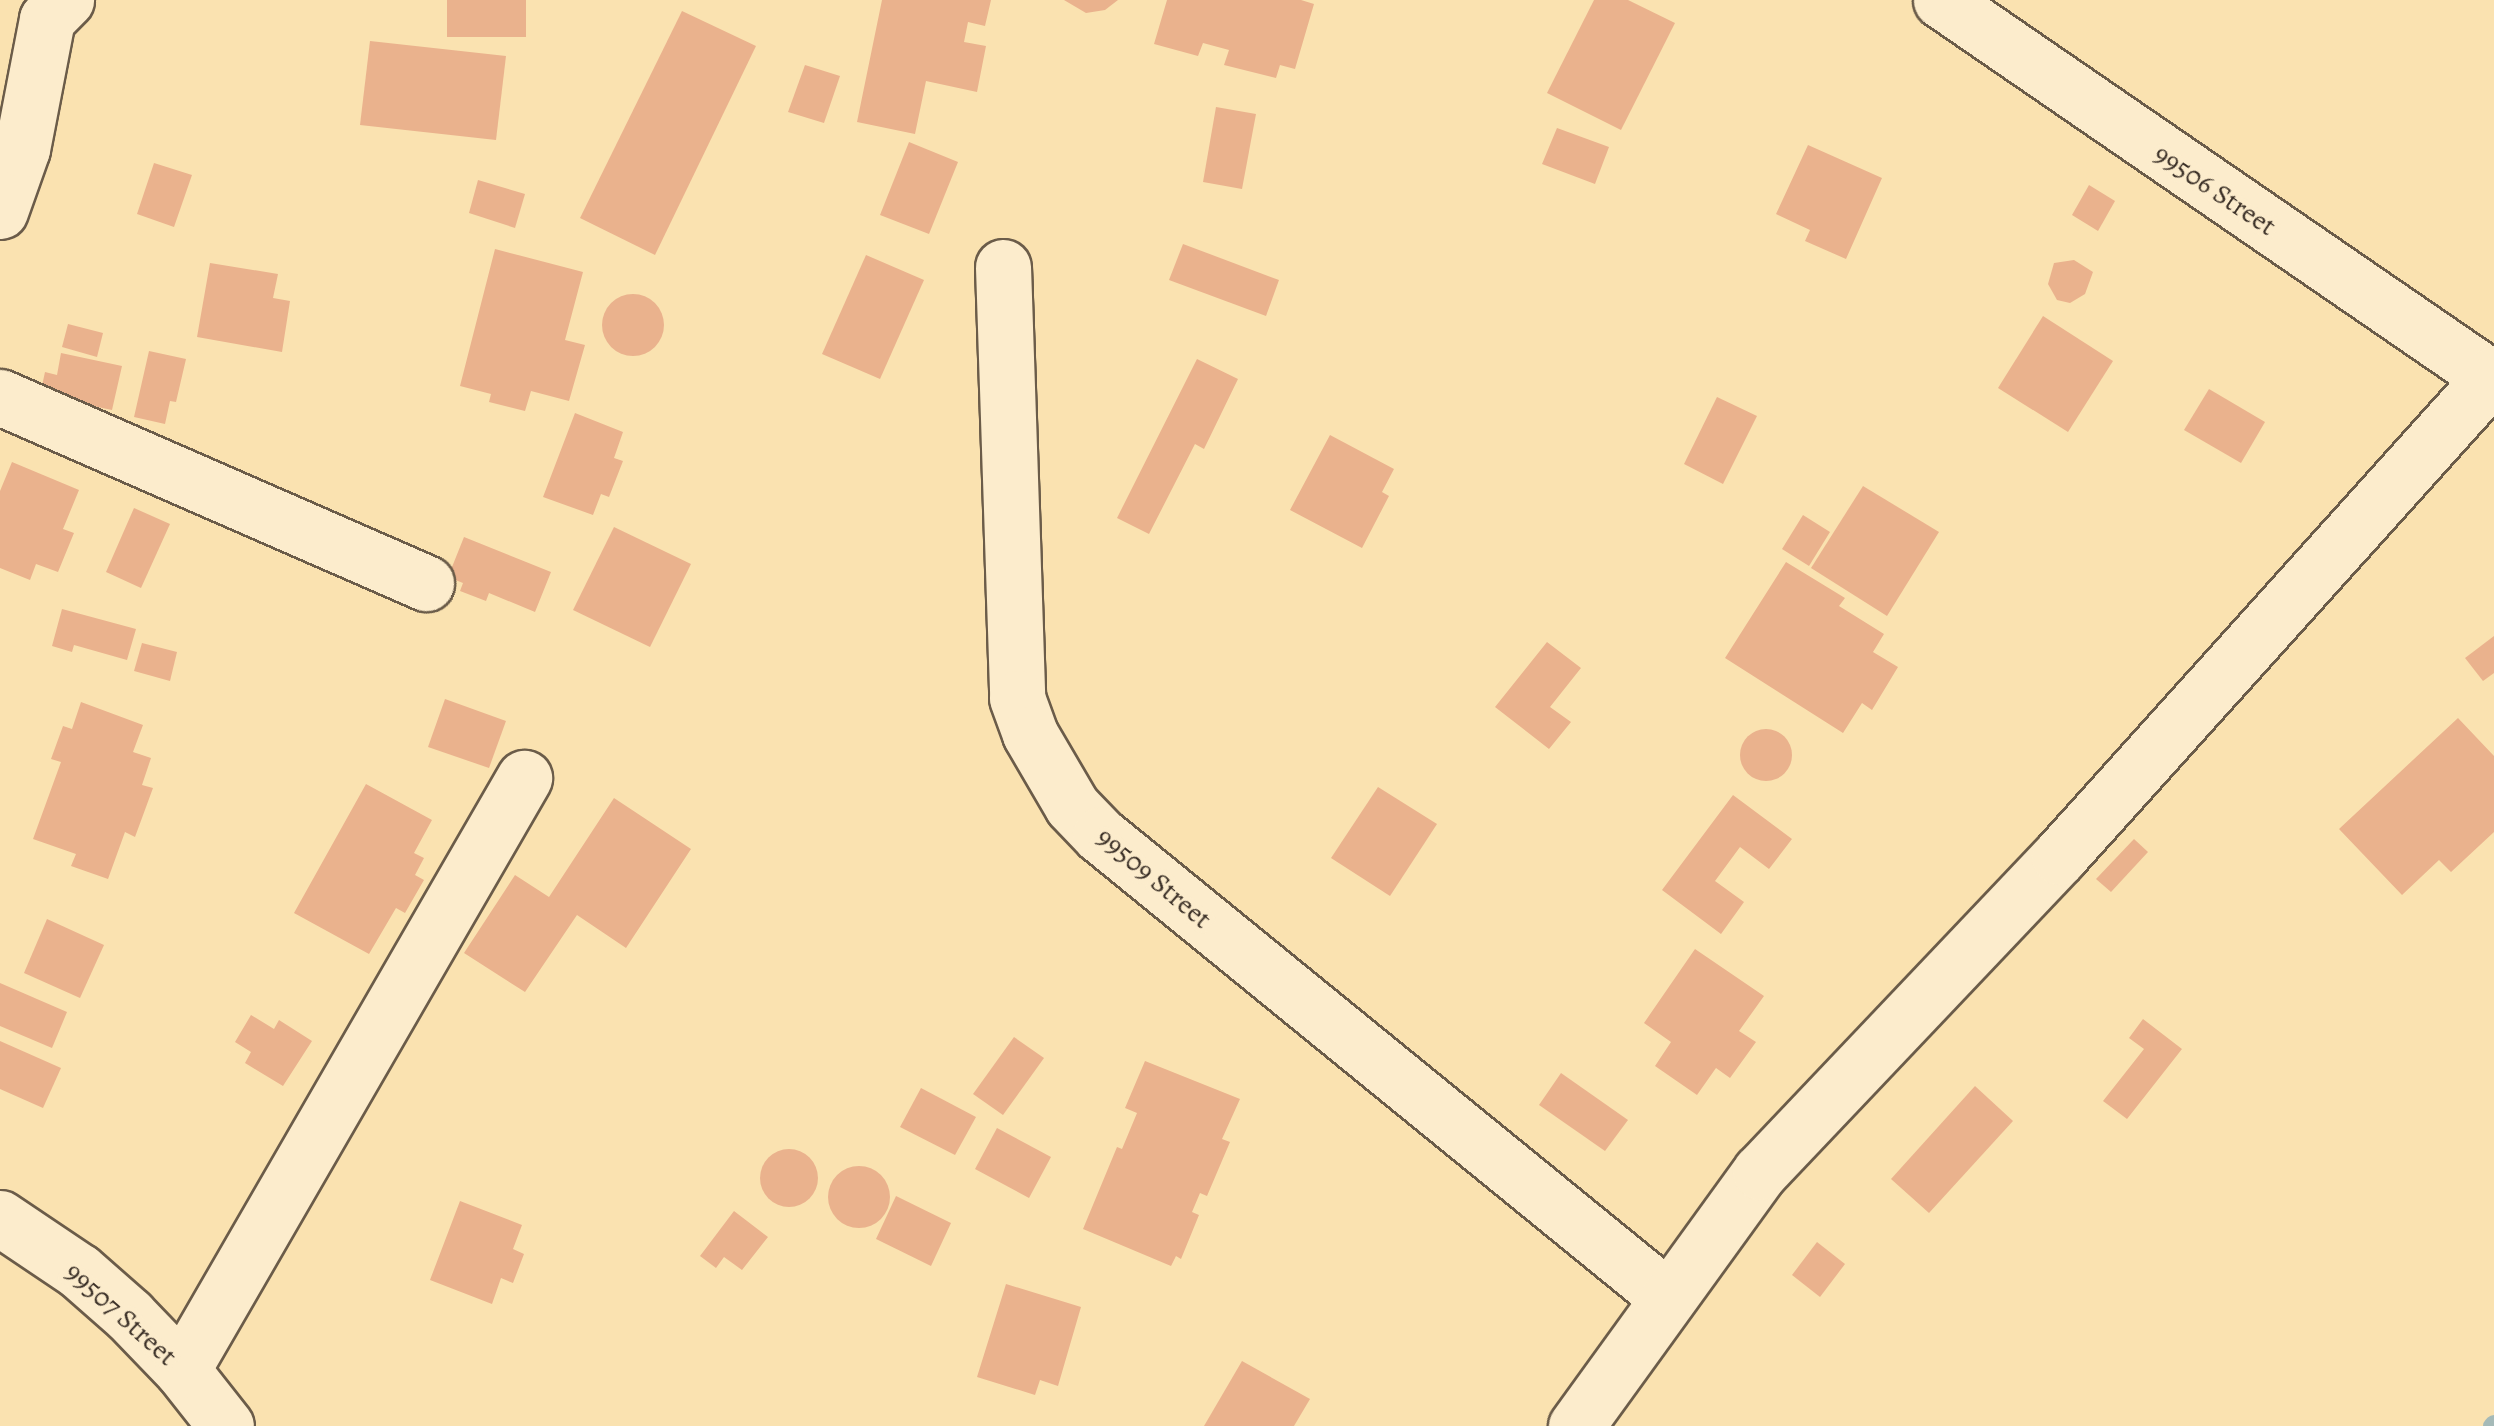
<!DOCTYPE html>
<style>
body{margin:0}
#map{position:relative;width:2494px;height:1426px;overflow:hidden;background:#fae2b0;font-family:Alegreya,serif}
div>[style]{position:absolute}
.stream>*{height:18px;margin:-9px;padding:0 9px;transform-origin:9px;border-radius:9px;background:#a5bab8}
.building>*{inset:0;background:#eab28d}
.round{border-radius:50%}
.roads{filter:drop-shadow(2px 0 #6b5c49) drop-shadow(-2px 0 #6b5c49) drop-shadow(0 2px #6b5c49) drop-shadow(0 -2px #6b5c49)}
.minor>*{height:55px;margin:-27.5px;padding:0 27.5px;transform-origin:27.5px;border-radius:27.5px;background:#fceccc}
.tertiary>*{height:55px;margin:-27.5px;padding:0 27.5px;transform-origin:27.5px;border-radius:27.5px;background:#fceccc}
span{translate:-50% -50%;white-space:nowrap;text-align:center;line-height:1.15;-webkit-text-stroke:10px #fceccc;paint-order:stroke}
.street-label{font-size:28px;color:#3b3027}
</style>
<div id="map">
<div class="stream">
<i style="left:2492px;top:1426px;width:3px;rotate:-45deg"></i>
</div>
<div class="building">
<i style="clip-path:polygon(447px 0,526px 0,526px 37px,447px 37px)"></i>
<i style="clip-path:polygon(882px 0,991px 0,985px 26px,968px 22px,964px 42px,986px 46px,977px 92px,926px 81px,915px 134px,857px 122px)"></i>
<i style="clip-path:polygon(1064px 0,1118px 0,1105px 10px,1086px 13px)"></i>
<i style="clip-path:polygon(1167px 0,1301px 0,1314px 4px,1295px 69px,1280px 65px,1276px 78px,1224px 65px,1229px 50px,1203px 43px,1198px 56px,1154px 44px)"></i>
<i style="clip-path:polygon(1594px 0,1628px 0,1675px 23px,1621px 130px,1547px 93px)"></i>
<i style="clip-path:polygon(682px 11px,756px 46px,655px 255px,580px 218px)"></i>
<i style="clip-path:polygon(370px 41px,506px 56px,496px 140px,360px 125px)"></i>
<i style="clip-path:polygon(805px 65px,840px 76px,824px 123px,788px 112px)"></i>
<i style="clip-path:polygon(1216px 107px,1256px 114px,1242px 189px,1203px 182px)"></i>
<i style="clip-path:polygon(1557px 128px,1609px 147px,1595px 184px,1542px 164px)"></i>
<i style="clip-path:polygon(909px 142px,958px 162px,929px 234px,880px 215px)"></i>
<i style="clip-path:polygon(1808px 145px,1882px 178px,1846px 259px,1805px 241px,1810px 230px,1776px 214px)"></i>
<i style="clip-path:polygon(154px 163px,192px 175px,174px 227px,137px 214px)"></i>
<i style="clip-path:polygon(478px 180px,525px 194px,515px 228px,469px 213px)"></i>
<i style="clip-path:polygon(2089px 185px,2115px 201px,2098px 231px,2072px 215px)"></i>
<i style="clip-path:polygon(1183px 244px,1279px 280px,1266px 316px,1169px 280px)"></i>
<i style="clip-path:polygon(495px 249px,583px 272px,565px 340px,585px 345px,569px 401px,531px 391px,525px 411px,489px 402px,491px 394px,460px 386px)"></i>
<i style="clip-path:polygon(866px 255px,924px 280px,880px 379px,822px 354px)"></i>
<i style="clip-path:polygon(2074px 260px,2093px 272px,2085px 294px,2070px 303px,2057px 300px,2048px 284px,2054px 263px)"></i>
<i style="clip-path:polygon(210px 263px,278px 274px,273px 298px,290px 301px,282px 352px,197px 337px)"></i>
<i class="round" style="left:602px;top:294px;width:62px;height:62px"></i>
<i style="clip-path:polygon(2043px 316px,2113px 361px,2068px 432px,1998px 388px)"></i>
<i style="clip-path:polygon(68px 324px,103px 333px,97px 357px,62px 347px)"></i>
<i style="clip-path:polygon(149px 351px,186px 359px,176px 402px,170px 401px,165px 424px,134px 417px)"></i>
<i style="clip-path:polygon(61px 353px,122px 366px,112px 410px,40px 395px,45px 372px,57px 375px)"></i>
<i style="clip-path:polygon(1197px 359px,1238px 379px,1204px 449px,1195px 444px,1149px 534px,1117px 518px)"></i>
<i style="clip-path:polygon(2209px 389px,2265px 422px,2241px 463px,2184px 430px)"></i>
<i style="clip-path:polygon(1717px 397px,1757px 416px,1723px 484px,1684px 464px)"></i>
<i style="clip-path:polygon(575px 413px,623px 432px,614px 458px,623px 461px,609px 497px,601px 494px,593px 515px,543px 497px)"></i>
<i style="clip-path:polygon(1330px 435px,1394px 469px,1382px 492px,1389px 496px,1362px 548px,1290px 510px)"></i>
<i style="clip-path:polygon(12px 462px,79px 490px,63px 529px,74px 533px,58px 572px,36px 564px,30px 580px,0 568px,0 491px)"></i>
<i style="clip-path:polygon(1863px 486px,1939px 532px,1887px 616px,1811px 568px)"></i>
<i style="clip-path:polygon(134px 508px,170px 524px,141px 588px,106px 572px)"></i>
<i style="clip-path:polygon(1803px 515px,1830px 532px,1809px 566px,1782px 549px)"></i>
<i style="clip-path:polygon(614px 527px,691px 564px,650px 647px,573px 610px)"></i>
<i style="clip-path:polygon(464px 537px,551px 572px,535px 612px,489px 593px,486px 601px,460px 591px,463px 583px,448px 577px)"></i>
<i style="clip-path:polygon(1786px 562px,1845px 598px,1839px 606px,1884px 634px,1873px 652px,1898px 667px,1872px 710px,1862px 703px,1843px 733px,1725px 658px)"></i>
<i style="clip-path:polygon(62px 609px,136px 629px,127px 660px,74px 645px,72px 652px,52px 646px)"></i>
<i style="clip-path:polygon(2494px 636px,2494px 673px,2483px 681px,2465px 658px)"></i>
<i style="clip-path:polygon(1547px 642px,1581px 668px,1550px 707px,1571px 722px,1549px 749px,1495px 707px)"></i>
<i style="clip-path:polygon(142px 643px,177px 652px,170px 681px,134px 671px)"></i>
<i style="clip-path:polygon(445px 699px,506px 721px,489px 768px,428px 747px)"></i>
<i style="clip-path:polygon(81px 702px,143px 725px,133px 752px,151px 758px,142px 785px,153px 788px,135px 837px,125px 832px,108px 879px,71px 866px,76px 854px,33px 839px,61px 762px,51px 759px,63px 726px,72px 729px)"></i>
<i style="clip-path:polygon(2458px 718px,2494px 756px,2494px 832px,2451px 872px,2439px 860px,2402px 895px,2339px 829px)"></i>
<i class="round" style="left:1740px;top:729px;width:52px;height:52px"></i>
<i style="clip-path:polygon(366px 784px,432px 820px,414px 853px,424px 858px,415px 875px,424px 880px,405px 913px,396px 908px,369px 954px,294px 913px)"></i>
<i style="clip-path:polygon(1378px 787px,1437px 824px,1390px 896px,1331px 858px)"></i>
<i style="clip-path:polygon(1733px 795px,1792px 839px,1769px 869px,1740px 847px,1715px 881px,1744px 902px,1721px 934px,1662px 890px)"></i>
<i style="clip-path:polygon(614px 798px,691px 849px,626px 948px,577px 915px,525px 992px,464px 953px,515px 875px,549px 897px)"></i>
<i style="clip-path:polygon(2134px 839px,2148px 852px,2111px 892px,2096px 879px)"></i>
<i style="clip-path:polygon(47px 919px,104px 945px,80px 998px,24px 973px)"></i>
<i style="clip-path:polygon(1695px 949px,1764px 996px,1739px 1031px,1756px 1042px,1730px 1078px,1716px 1068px,1697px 1095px,1655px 1066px,1671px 1042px,1644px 1023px)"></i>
<i style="clip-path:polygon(0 983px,67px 1012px,52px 1048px,0 1026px)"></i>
<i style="clip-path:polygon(251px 1015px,274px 1029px,279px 1020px,312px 1041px,283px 1086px,245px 1063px,251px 1052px,235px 1042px)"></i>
<i style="clip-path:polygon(2143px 1019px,2182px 1049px,2127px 1119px,2103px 1101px,2144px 1049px,2129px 1038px)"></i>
<i style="clip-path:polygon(1014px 1037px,1044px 1058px,1003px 1115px,973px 1094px)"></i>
<i style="clip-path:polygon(0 1041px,61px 1068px,43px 1108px,0 1089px)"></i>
<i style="clip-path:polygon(1145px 1061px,1240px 1099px,1222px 1139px,1230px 1142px,1207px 1196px,1200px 1193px,1192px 1212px,1199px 1215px,1181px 1259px,1176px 1256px,1171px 1266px,1083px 1229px,1117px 1147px,1122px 1149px,1137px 1113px,1125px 1108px)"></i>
<i style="clip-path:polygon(1561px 1073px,1628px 1120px,1605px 1151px,1539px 1105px)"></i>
<i style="clip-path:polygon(1975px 1086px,2013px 1121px,1929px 1213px,1891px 1179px)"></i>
<i style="clip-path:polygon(921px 1088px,976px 1117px,955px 1155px,900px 1127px)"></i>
<i style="clip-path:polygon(997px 1128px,1051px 1157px,1029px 1198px,975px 1169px)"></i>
<i class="round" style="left:760px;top:1149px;width:58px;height:58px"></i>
<i class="round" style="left:828px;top:1166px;width:62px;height:62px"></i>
<i style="clip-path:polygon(896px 1196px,951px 1223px,931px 1266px,876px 1239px)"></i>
<i style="clip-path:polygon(460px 1201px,522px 1225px,513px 1249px,524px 1254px,513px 1283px,501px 1278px,492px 1304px,430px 1280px)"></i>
<i style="clip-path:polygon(734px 1211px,768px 1237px,742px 1270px,724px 1257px,716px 1268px,700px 1256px)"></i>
<i style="clip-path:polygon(1817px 1242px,1845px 1264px,1820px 1297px,1792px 1275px)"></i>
<i style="clip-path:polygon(1006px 1284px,1081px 1307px,1058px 1386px,1040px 1380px,1035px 1395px,977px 1377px)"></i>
<i style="clip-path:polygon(1242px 1361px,1310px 1399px,1294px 1426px,1204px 1426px)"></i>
</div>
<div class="roads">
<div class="minor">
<i style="left:1941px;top:0;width:666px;rotate:34.48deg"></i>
<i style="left:0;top:211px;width:66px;rotate:-70.5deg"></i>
<i style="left:22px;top:149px;width:132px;rotate:-79.1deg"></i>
<i style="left:47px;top:19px;width:27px;rotate:-45deg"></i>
<i style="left:1003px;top:267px;width:431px;rotate:88.1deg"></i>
<i style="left:1017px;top:698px;width:38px;rotate:70deg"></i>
<i style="left:1030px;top:734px;width:83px;rotate:59.7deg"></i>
<i style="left:1072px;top:806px;width:40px;rotate:46deg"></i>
<i style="left:1100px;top:835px;width:731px;rotate:39.17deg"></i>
<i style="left:0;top:397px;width:465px;rotate:23.6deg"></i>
<i style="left:0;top:1218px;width:95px;rotate:33.9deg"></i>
<i style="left:79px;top:1271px;width:67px;rotate:41.3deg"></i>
<i style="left:129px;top:1315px;width:76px;rotate:46.1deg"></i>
<i style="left:182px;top:1370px;width:71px;rotate:51.8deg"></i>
<i style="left:182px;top:1370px;width:684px;rotate:-59.98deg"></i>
</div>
<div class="tertiary">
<i style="left:1576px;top:1426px;width:314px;rotate:-54.1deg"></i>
<i style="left:1760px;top:1172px;width:434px;rotate:-46.5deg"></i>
<i style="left:2059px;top:857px;width:650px;rotate:-47.99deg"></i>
</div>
</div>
<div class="street-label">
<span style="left:2215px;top:190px;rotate:34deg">99506 Street</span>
<span style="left:1154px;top:878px;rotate:40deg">99509 Street</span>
<span style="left:121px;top:1314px;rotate:42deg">99507 Street</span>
</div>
</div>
